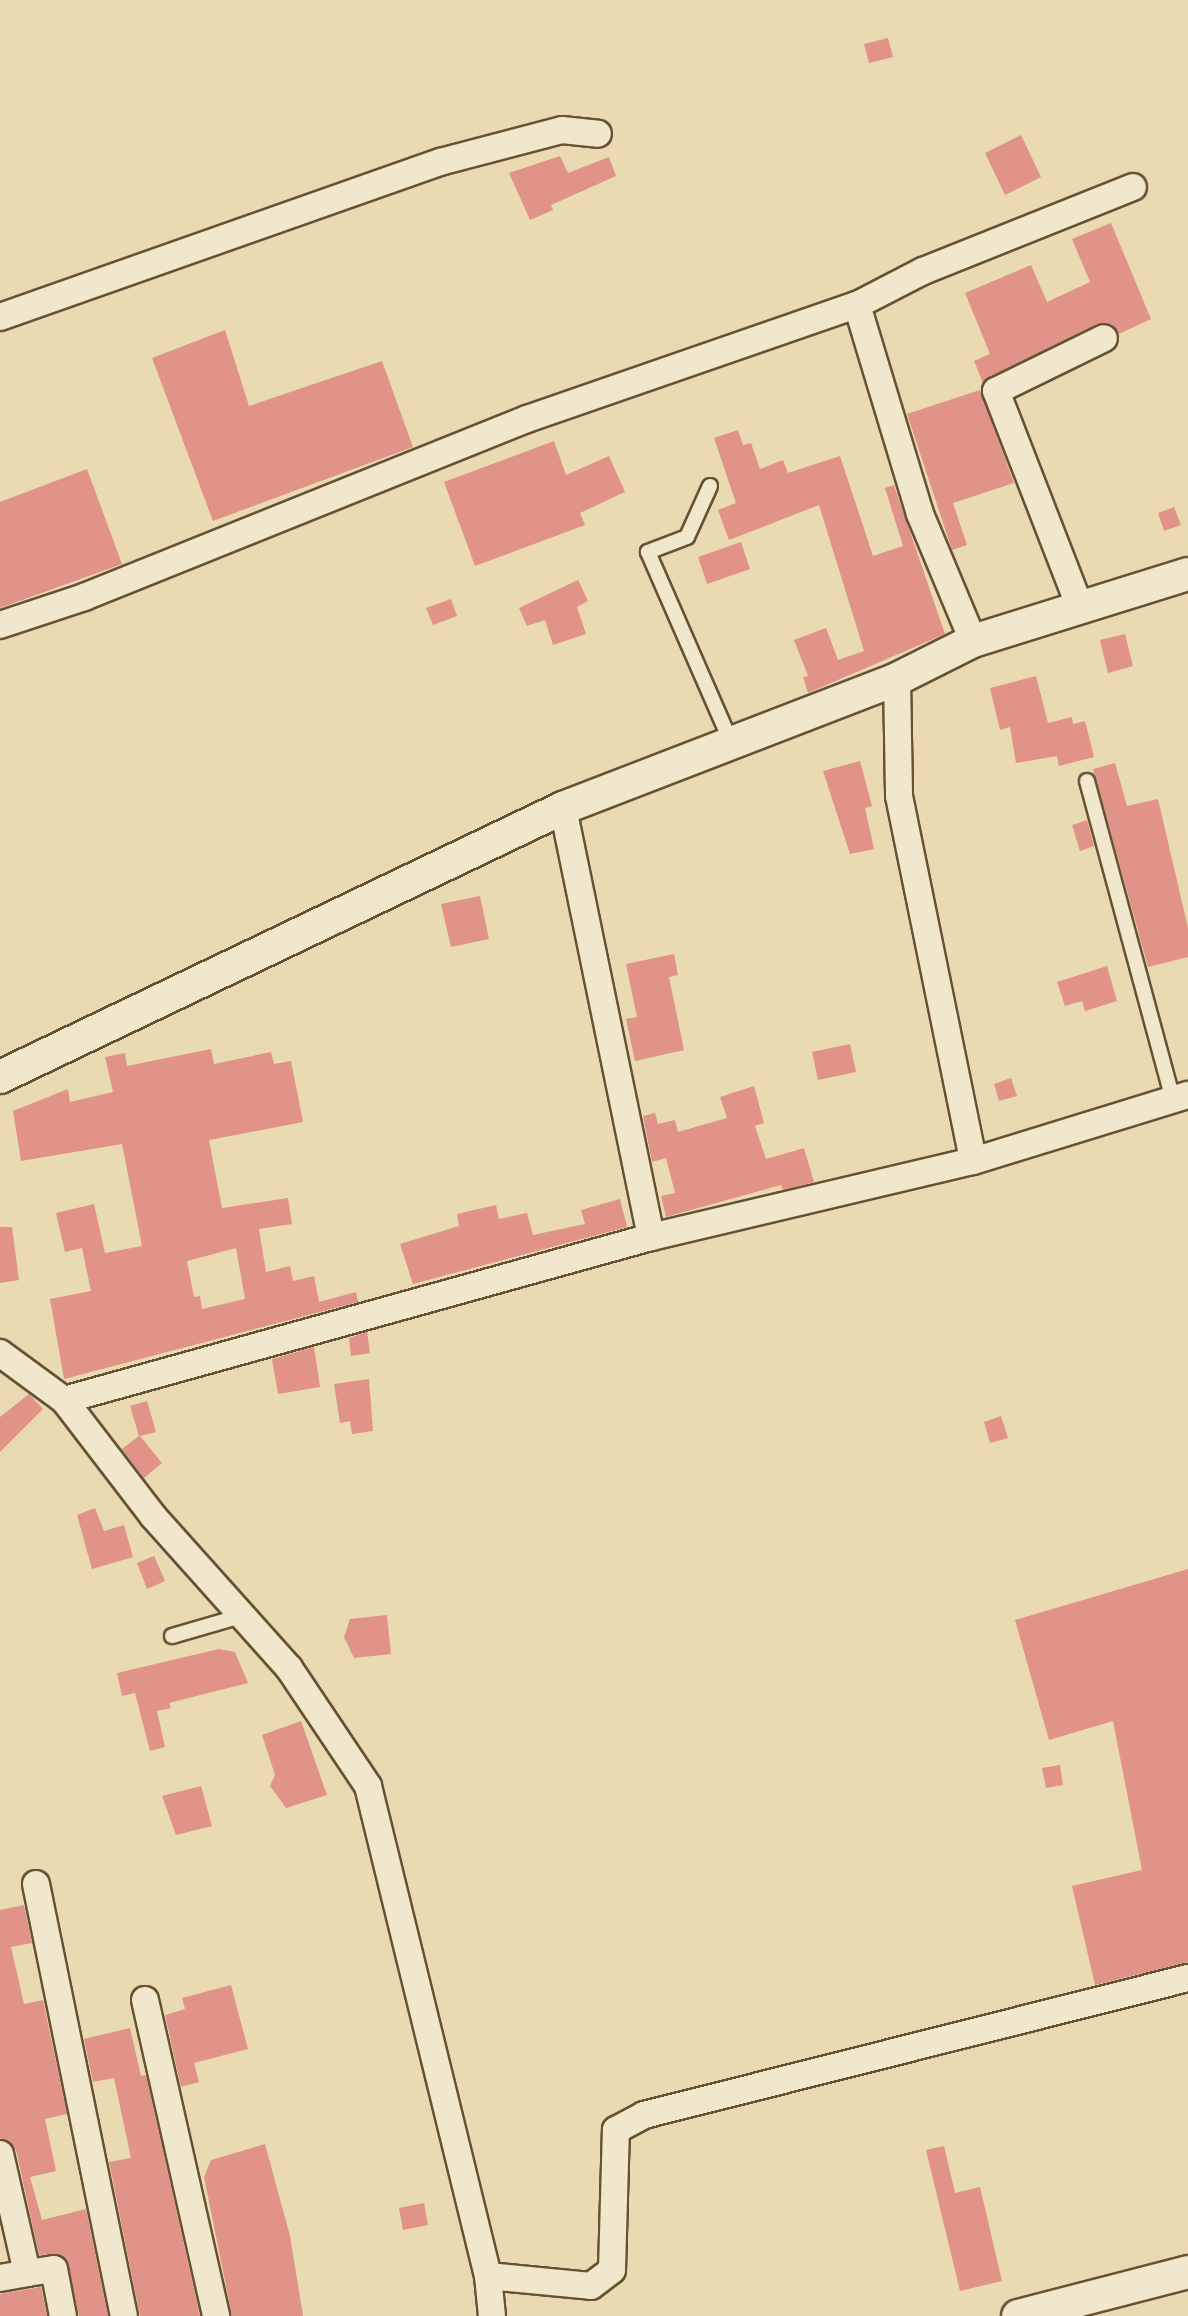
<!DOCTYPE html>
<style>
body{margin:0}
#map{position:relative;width:1188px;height:2316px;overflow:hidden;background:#eadab1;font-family:"IM FELL DW Pica",serif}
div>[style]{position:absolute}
.building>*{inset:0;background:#e09386}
.roads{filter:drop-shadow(2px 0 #665233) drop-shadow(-2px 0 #665233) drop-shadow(0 2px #665233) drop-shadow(0 -2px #665233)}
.service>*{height:14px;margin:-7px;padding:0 7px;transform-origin:7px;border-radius:7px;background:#f1e7cc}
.minor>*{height:26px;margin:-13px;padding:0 13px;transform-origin:13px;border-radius:13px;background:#f1e7cc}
.tertiary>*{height:32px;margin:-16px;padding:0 16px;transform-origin:16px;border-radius:16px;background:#f1e7cc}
span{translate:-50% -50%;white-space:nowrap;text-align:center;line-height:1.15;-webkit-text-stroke:8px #f1e7cc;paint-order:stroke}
</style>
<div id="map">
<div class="building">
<i style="clip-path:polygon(888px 38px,893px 57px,869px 63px,864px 44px)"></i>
<i style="clip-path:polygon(1021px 135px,1041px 177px,1005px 195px,985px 153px)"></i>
<i style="clip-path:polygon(560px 156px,568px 173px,609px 157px,616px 176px,551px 205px,553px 210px,530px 220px,509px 173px)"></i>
<i style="clip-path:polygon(1111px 223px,1151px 319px,1119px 334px,1112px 324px,1097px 324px,983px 383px,974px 361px,990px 354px,965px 293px,1031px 265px,1047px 302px,1090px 282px,1072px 239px)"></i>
<i style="clip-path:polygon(225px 330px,249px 406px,382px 361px,413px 447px,213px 521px,152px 358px)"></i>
<i style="clip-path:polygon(980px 390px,1014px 483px,953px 503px,967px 545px,952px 550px,907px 414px)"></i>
<i style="clip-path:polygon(738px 430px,743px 445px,751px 443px,760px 469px,783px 460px,788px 473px,840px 456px,873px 556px,903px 546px,885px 488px,894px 485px,945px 634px,808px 693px,803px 677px,808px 676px,794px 640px,826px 628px,838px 660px,864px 651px,819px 505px,729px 540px,718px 510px,736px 503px,714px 438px)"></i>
<i style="clip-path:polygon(554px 441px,566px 475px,609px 456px,625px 492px,580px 513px,585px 525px,475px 566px,444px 482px)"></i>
<i style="clip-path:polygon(87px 469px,122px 564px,0 608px,0 502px)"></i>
<i style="clip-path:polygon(1174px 507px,1181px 525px,1164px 531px,1158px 513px)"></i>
<i style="clip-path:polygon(741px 542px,750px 569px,707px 584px,698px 557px)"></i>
<i style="clip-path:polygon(578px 580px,588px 601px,577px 607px,586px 634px,553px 645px,545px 620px,527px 626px,519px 608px)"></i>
<i style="clip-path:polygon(451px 599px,457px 616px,433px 625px,426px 608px)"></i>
<i style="clip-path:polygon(1125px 634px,1133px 666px,1108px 673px,1100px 640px)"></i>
<i style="clip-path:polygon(1036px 676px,1048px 723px,1072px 717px,1073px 724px,1085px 721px,1094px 757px,1059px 766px,1057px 756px,1016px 763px,1010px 727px,1000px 730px,990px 688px)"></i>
<i style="clip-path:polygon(860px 761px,872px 806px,865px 808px,874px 849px,850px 854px,823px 771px)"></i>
<i style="clip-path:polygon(1115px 763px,1127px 806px,1158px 799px,1188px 928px,1188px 957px,1148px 967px,1093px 769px)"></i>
<i style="clip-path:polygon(1087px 820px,1094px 846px,1080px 851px,1072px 825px)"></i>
<i style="clip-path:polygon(480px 896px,489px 939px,451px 947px,441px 904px)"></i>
<i style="clip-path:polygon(674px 954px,678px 975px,669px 977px,684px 1050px,635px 1061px,626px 1019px,637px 1017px,626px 964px)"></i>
<i style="clip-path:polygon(1107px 966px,1117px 1001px,1085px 1011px,1082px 1001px,1065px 1006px,1057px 982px)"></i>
<i style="clip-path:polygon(850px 1044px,856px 1072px,818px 1080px,812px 1052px)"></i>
<i style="clip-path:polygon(evenodd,211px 1049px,214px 1064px,271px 1052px,274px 1064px,291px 1061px,303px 1122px,209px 1140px,222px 1208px,288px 1198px,292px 1224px,259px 1229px,266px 1272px,290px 1266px,293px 1281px,314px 1276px,319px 1302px,356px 1292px,358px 1302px,64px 1379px,50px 1299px,91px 1291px,82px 1248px,65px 1252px,56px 1213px,94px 1204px,105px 1253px,142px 1246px,122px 1144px,21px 1161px,13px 1111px,68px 1089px,70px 1102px,113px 1092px,105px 1057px,125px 1053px,127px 1066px,211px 1049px,236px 1248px,245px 1299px,202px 1309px,200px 1296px,194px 1297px,187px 1261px,236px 1248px)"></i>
<i style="clip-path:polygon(1011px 1078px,1017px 1096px,999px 1101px,994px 1084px)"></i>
<i style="clip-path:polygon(754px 1086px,764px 1123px,755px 1126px,766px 1159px,804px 1148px,814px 1182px,783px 1190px,781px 1185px,666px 1217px,661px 1196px,675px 1193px,666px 1158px,652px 1162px,643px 1116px,655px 1113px,658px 1124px,675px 1120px,678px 1132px,727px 1118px,720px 1097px)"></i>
<i style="clip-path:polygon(620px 1199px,627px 1227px,413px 1284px,400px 1244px,459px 1226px,457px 1214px,496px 1205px,499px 1219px,527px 1213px,533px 1235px,585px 1224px,581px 1210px)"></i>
<i style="clip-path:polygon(0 1227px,12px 1227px,19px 1280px,0 1283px)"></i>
<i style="clip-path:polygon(367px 1332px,370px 1353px,351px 1356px,349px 1338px)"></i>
<i style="clip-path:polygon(314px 1347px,320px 1387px,278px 1394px,272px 1359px)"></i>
<i style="clip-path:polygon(369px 1379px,373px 1431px,352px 1434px,350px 1421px,340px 1423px,334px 1384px)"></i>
<i style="clip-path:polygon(29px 1394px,43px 1409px,0 1452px,0 1417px)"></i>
<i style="clip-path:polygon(147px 1401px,156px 1432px,140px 1436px,162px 1463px,144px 1478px,122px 1449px,139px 1436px,130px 1406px)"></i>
<i style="clip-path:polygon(1001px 1416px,1008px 1438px,990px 1443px,984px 1422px)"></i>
<i style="clip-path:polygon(95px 1508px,104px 1531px,124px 1525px,133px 1557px,92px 1569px,77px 1515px)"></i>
<i style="clip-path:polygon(154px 1556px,165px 1581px,147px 1589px,137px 1563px)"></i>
<i style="clip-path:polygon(1188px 1569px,1188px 1962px,1095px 1985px,1072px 1886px,1142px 1870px,1113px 1721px,1049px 1740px,1015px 1620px)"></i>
<i style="clip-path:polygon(387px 1615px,391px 1654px,354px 1658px,344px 1637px,350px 1619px)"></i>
<i style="clip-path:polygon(219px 1649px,235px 1652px,248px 1683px,169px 1703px,171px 1708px,157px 1711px,165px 1747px,150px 1751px,135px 1693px,122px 1696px,117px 1673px)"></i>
<i style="clip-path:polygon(301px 1721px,327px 1795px,286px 1808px,270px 1786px,275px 1775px,262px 1735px)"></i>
<i style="clip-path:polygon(1060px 1765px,1063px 1785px,1046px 1788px,1042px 1768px)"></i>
<i style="clip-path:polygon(201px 1786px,212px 1826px,176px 1835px,162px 1796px)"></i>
<i style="clip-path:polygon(24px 1905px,32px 1943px,11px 1947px,24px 2004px,43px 2000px,67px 2114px,45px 2119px,56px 2171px,30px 2177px,42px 2220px,86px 2209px,108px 2316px,79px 2316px,67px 2259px,59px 2254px,39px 2255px,16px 2150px,0 2138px,0 1910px)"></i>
<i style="clip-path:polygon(231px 1985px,248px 2049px,194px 2063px,199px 2082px,181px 2087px,165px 2015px,185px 2009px,182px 1998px)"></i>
<i style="clip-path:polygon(130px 2028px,141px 2076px,146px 2075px,200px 2316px,140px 2316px,109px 2162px,131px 2158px,114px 2078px,93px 2082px,84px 2039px)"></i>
<i style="clip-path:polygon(265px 2144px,290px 2236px,303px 2316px,232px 2316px,204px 2177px,211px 2160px)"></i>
<i style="clip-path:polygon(944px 2146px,955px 2193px,980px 2187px,1002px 2281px,960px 2291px,926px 2150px)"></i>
<i style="clip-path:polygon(424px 2203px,428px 2225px,403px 2230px,399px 2208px)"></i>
<i style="clip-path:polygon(41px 2287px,47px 2316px,0 2316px,0 2294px)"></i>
</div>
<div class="roads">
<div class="service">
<i style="left:710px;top:486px;width:56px;rotate:114.3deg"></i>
<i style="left:687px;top:537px;width:42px;rotate:159deg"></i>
<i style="left:648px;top:552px;width:207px;rotate:66.4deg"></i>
<i style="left:1087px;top:781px;width:330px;rotate:74.9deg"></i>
<i style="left:172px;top:1636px;width:72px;rotate:-16.2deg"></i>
</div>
<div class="minor">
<i style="left:857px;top:305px;width:218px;rotate:73.2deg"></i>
<i style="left:920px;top:514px;width:138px;rotate:67.3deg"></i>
<i style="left:0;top:317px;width:467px;rotate:-19.4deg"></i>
<i style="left:440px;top:162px;width:126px;rotate:-14.7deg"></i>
<i style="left:562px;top:130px;width:36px;rotate:6deg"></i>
<i style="left:1081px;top:610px;width:235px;rotate:-111.2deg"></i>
<i style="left:996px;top:391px;width:120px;rotate:-26.1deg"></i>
<i style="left:0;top:625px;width:89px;rotate:-18.4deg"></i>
<i style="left:84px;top:597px;width:477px;rotate:-21.9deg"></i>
<i style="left:527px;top:419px;width:349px;rotate:-19.1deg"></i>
<i style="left:857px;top:305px;width:74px;rotate:-27.3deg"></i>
<i style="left:923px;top:271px;width:226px;rotate:-21.8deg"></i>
<i style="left:897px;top:679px;width:117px;rotate:89deg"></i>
<i style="left:899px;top:796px;width:372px;rotate:78.5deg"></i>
<i style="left:563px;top:808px;width:438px;rotate:78.4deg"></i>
<i style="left:0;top:1353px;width:79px;rotate:36.3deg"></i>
<i style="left:64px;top:1400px;width:146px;rotate:52.5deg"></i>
<i style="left:153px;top:1516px;width:204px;rotate:48.2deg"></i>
<i style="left:289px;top:1668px;width:142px;rotate:56.2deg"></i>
<i style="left:368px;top:1786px;width:504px;rotate:76.24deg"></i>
<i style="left:488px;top:2276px;width:40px;rotate:84.3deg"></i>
<i style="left:64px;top:1400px;width:609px;rotate:-15.52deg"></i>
<i style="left:651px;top:1237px;width:331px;rotate:-13.3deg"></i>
<i style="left:973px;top:1161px;width:225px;rotate:-17.1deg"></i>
<i style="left:36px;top:1884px;width:441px;rotate:78.5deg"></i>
<i style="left:145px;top:2000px;width:324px;rotate:77.3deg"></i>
<i style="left:0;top:2154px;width:122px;rotate:77.2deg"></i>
<i style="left:27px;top:2273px;width:27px;rotate:-8deg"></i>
<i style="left:54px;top:2269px;width:48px;rotate:79.2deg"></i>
<i style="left:488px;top:2276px;width:103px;rotate:5.5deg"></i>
<i style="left:591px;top:2286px;width:26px;rotate:-37deg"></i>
<i style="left:612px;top:2270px;width:140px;rotate:-88.4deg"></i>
<i style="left:616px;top:2130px;width:32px;rotate:-28deg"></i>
<i style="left:644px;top:2115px;width:561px;rotate:-14.14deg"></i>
<i style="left:0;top:2278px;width:27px;rotate:-10deg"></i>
</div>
<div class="tertiary">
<i style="left:0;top:1077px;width:624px;rotate:-25.54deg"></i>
<i style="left:563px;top:808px;width:358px;rotate:-21.1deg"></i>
<i style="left:897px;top:679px;width:85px;rotate:-26.6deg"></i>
<i style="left:973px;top:641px;width:225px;rotate:-17.3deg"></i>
<i style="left:1018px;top:2316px;width:176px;rotate:-14.5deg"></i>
</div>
</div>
</div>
